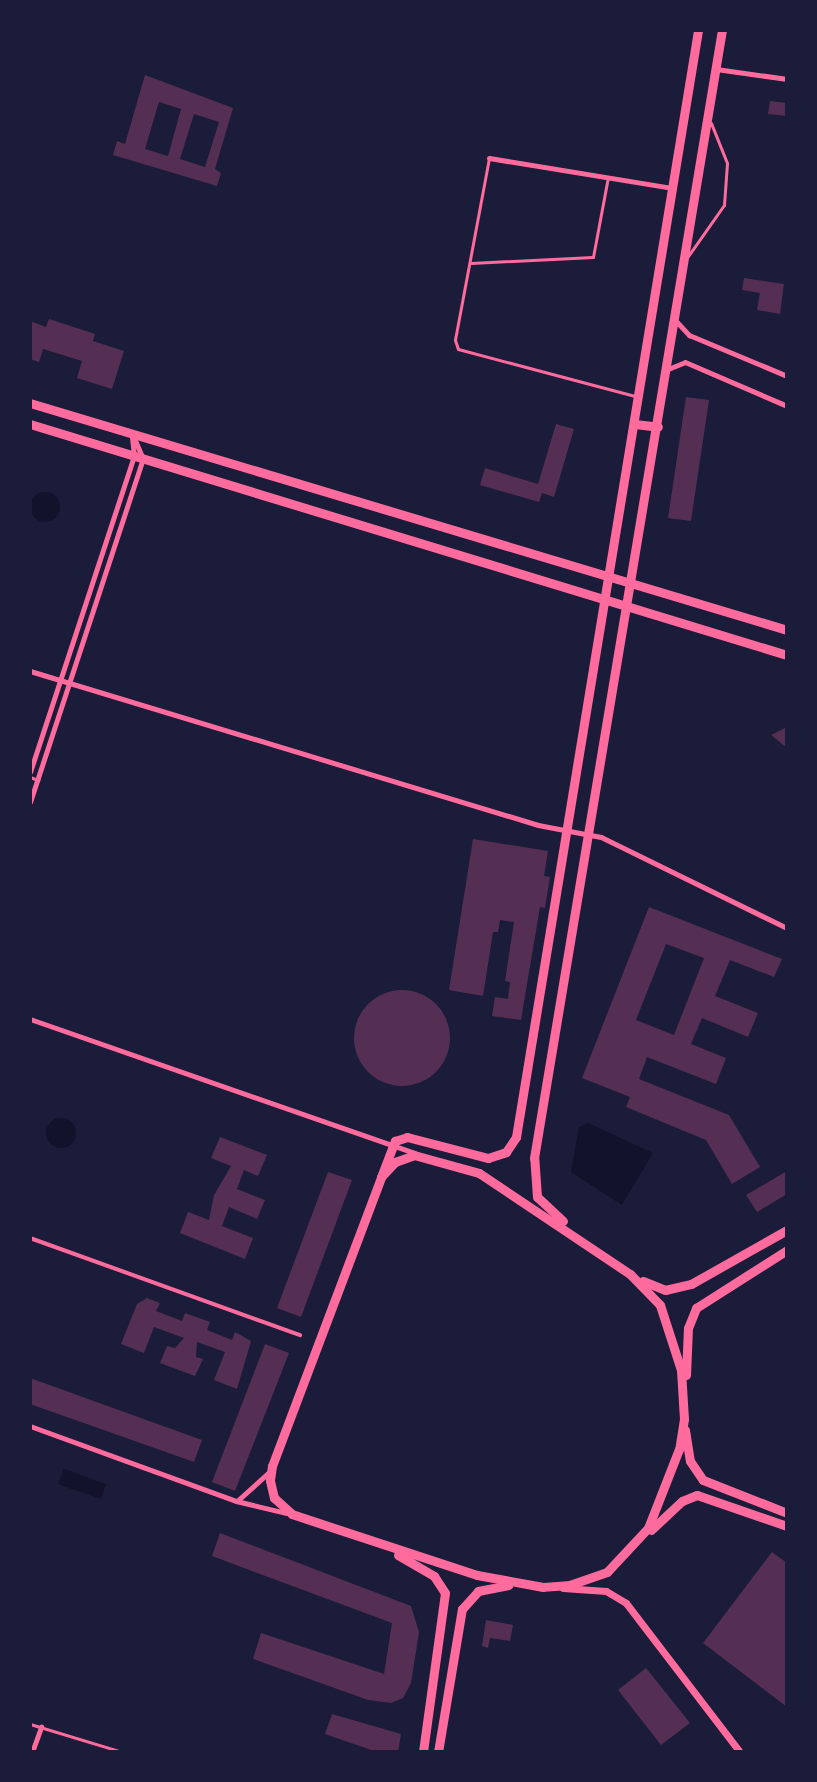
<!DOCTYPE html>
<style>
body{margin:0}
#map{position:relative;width:817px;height:1782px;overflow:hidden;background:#1b1b3a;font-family:Helvetica,sans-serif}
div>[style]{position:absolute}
.water>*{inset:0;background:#12122b}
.round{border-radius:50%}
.building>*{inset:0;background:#542f53}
.service>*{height:3px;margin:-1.5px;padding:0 1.5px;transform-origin:1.5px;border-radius:1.5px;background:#ff6b9d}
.pedestrian>*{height:4px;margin:-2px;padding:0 2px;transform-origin:2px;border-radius:2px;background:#ff6b9d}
.minor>*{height:5px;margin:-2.5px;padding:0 2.5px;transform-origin:2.5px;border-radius:2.5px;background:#ff6b9d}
.tertiary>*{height:7px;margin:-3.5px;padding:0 3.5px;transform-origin:3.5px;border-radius:3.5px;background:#ff6b9d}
.primary>*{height:9px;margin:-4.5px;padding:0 4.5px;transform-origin:4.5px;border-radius:4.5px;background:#ff6b9d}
span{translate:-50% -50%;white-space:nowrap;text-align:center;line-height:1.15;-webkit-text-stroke:6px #1b1b3a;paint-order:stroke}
.frame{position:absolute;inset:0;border:32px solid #1b1b3a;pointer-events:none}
</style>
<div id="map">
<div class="water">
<i class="round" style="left:30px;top:492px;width:30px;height:30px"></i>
<i class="round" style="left:46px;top:1118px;width:30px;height:30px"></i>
<i style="clip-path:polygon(588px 1123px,653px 1153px,622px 1205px,571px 1172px,579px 1127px)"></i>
<i style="clip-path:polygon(64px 1469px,106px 1484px,101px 1499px,58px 1484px)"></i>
</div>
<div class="building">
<i style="clip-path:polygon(evenodd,145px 75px,233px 108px,215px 169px,221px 173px,217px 186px,113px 155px,117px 141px,125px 144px,145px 75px,159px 102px,181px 109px,168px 156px,145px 149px,159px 102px,145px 75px,194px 114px,219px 122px,205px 167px,180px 159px,194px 114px)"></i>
<i style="clip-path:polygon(770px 101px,787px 103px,787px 116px,768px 114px)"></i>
<i style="clip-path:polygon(744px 278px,784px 284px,780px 314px,757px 310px,760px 293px,742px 290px)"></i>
<i style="clip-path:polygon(49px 319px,95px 334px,93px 341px,124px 351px,112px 389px,77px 378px,82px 361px,43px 349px,39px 362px,30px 359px,30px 321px,46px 327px)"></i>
<i style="clip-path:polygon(686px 397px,709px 400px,691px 521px,668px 518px)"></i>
<i style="clip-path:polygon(556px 424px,574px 429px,554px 497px,542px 493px,539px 502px,480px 485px,485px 468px,538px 484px)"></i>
<i style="clip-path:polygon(787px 727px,787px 748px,771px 735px)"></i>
<i style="clip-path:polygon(473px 839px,548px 851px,544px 876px,550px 877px,545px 908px,540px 907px,521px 1020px,492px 1016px,495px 997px,508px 999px,510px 982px,505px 981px,514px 922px,500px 920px,498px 932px,493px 932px,483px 996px,449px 990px)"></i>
<i style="clip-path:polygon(evenodd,649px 907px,782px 959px,774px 977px,730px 960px,715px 996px,758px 1013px,748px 1037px,702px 1018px,691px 1044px,726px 1058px,716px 1084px,647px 1057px,639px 1079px,729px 1115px,760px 1167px,732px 1184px,706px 1140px,626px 1107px,630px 1097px,582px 1078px,649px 907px,666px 944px,704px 958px,674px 1035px,636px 1020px,666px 944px)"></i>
<i class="round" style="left:354px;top:990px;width:96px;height:96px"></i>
<i style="clip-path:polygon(220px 1137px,267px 1155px,258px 1176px,244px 1170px,237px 1189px,265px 1200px,257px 1219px,229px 1207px,222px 1226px,253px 1238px,245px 1259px,180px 1233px,188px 1212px,209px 1220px,214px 1195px,231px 1166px,211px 1158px)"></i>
<i style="clip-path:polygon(787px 1171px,787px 1194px,757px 1212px,746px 1195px)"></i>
<i style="clip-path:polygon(328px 1172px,352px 1180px,301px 1317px,277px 1308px)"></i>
<i style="clip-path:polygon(147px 1298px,160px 1303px,156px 1311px,182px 1321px,185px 1313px,210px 1322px,207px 1330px,232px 1340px,235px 1332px,251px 1341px,237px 1389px,214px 1380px,225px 1352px,197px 1342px,196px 1357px,203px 1359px,195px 1376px,160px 1363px,167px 1346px,175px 1348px,184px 1338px,154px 1327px,144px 1353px,121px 1344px,137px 1304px)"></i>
<i style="clip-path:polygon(265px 1344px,289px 1353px,235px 1491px,212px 1482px)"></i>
<i style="clip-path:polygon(30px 1378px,202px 1440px,194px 1462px,30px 1404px)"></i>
<i style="clip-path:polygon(220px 1533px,411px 1606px,419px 1632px,411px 1683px,403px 1698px,391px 1703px,368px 1700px,253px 1659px,261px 1633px,384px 1674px,392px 1623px,212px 1556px)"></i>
<i style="clip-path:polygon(772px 1552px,787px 1563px,787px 1707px,703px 1643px)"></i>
<i style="clip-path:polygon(486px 1620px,513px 1625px,510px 1641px,490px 1638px,488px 1648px,482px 1646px)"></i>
<i style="clip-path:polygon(646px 1668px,690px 1723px,661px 1745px,618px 1690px)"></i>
<i style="clip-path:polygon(332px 1714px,401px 1734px,398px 1752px,377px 1752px,325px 1734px)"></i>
</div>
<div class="service">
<i style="left:489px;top:158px;width:185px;rotate:100.6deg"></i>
<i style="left:455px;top:340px;width:9px;rotate:72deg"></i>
<i style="left:458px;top:349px;width:183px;rotate:14.9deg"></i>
<i style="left:686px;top:259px;width:66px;rotate:-54.9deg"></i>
<i style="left:724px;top:205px;width:42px;rotate:-85.9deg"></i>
<i style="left:727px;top:163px;width:43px;rotate:-111.8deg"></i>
<i style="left:471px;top:263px;width:122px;rotate:-2.8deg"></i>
<i style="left:593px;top:257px;width:81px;rotate:-79.4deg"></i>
<i style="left:30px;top:777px;width:9px;rotate:21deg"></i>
<i style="left:30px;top:1724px;width:96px;rotate:16.9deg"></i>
</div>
<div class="pedestrian">
<i style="left:30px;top:1238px;width:287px;rotate:19.8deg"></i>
</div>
<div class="minor">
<i style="left:716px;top:69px;width:72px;rotate:8deg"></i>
<i style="left:489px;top:158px;width:185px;rotate:9.3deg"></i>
<i style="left:675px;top:320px;width:21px;rotate:47deg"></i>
<i style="left:689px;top:335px;width:106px;rotate:22.7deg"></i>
<i style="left:668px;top:369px;width:18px;rotate:-22deg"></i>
<i style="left:685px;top:362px;width:111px;rotate:23.3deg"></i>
<i style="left:30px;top:671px;width:531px;rotate:16.86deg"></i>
<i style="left:538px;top:825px;width:64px;rotate:10.8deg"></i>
<i style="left:601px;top:837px;width:207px;rotate:26.1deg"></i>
<i style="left:30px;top:772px;width:333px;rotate:-71.8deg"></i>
<i style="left:134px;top:456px;width:19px;rotate:-96deg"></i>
<i style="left:30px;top:802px;width:361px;rotate:-71.8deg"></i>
<i style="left:143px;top:459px;width:28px;rotate:-113deg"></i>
<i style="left:30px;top:1019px;width:407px;rotate:19.2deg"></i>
<i style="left:30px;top:1426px;width:219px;rotate:20deg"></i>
<i style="left:236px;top:1501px;width:51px;rotate:13.5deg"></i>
<i style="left:237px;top:1501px;width:42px;rotate:-42.1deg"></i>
<i style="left:32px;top:1752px;width:27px;rotate:-70deg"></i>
</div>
<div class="tertiary">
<i style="left:563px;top:1588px;width:43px;rotate:4deg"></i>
<i style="left:606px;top:1591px;width:23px;rotate:31deg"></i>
<i style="left:626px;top:1603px;width:188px;rotate:52.6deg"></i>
</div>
<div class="primary">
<i style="left:30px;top:403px;width:790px;rotate:16.69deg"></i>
<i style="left:30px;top:424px;width:791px;rotate:16.97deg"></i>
<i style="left:635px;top:424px;width:23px;rotate:7deg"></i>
<i style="left:381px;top:1177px;width:21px;rotate:-47deg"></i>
<i style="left:395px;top:1162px;width:20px;rotate:-20deg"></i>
<i style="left:414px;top:1155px;width:67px;rotate:15.5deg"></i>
<i style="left:479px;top:1173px;width:182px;rotate:33.8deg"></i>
<i style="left:630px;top:1274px;width:43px;rotate:45.9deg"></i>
<i style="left:660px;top:1305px;width:68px;rotate:72.1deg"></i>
<i style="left:681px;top:1370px;width:49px;rotate:86.5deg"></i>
<i style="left:684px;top:1419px;width:30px;rotate:99deg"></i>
<i style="left:679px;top:1449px;width:85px;rotate:111.4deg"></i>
<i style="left:648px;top:1528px;width:60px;rotate:133deg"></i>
<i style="left:607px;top:1572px;width:39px;rotate:161deg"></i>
<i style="left:570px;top:1585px;width:27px;rotate:176deg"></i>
<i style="left:543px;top:1587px;width:67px;rotate:-169.7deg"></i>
<i style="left:477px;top:1575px;width:195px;rotate:-161.8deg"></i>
<i style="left:292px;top:1514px;width:24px;rotate:-138deg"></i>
<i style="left:274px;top:1498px;width:18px;rotate:-103deg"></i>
<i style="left:270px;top:1480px;width:14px;rotate:-82deg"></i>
<i style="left:272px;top:1466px;width:309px;rotate:-69.3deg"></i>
<i style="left:381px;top:1177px;width:39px;rotate:-69deg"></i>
<i style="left:395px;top:1141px;width:13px;rotate:-18deg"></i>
<i style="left:407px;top:1137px;width:84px;rotate:14.5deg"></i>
<i style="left:488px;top:1158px;width:19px;rotate:-18deg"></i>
<i style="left:506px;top:1152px;width:18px;rotate:-56deg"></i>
<i style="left:516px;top:1137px;width:1122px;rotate:-80.66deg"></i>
<i style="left:563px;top:1221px;width:35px;rotate:-137deg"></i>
<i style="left:537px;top:1197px;width:39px;rotate:-94deg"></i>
<i style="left:534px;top:1158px;width:1144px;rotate:-80.54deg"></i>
<i style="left:643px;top:1281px;width:24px;rotate:22deg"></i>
<i style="left:665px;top:1290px;width:27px;rotate:-13deg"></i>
<i style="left:691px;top:1284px;width:110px;rotate:-29.4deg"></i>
<i style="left:686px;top:1375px;width:47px;rotate:-87.6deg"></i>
<i style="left:688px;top:1328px;width:22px;rotate:-68deg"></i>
<i style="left:696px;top:1308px;width:108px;rotate:-32.5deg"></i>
<i style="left:685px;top:1430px;width:31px;rotate:81deg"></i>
<i style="left:690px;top:1461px;width:23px;rotate:56deg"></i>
<i style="left:703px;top:1480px;width:90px;rotate:21.4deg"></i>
<i style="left:651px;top:1530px;width:42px;rotate:-43.1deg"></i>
<i style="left:682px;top:1501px;width:16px;rotate:-22deg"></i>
<i style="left:697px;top:1495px;width:95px;rotate:19deg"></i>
<i style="left:398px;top:1555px;width:42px;rotate:30.3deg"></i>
<i style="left:434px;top:1576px;width:20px;rotate:57deg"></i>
<i style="left:445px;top:1593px;width:161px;rotate:97.9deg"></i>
<i style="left:438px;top:1752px;width:145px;rotate:-80.5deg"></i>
<i style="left:462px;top:1609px;width:24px;rotate:-48deg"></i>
<i style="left:478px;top:1591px;width:31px;rotate:-11deg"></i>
</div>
<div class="frame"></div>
</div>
